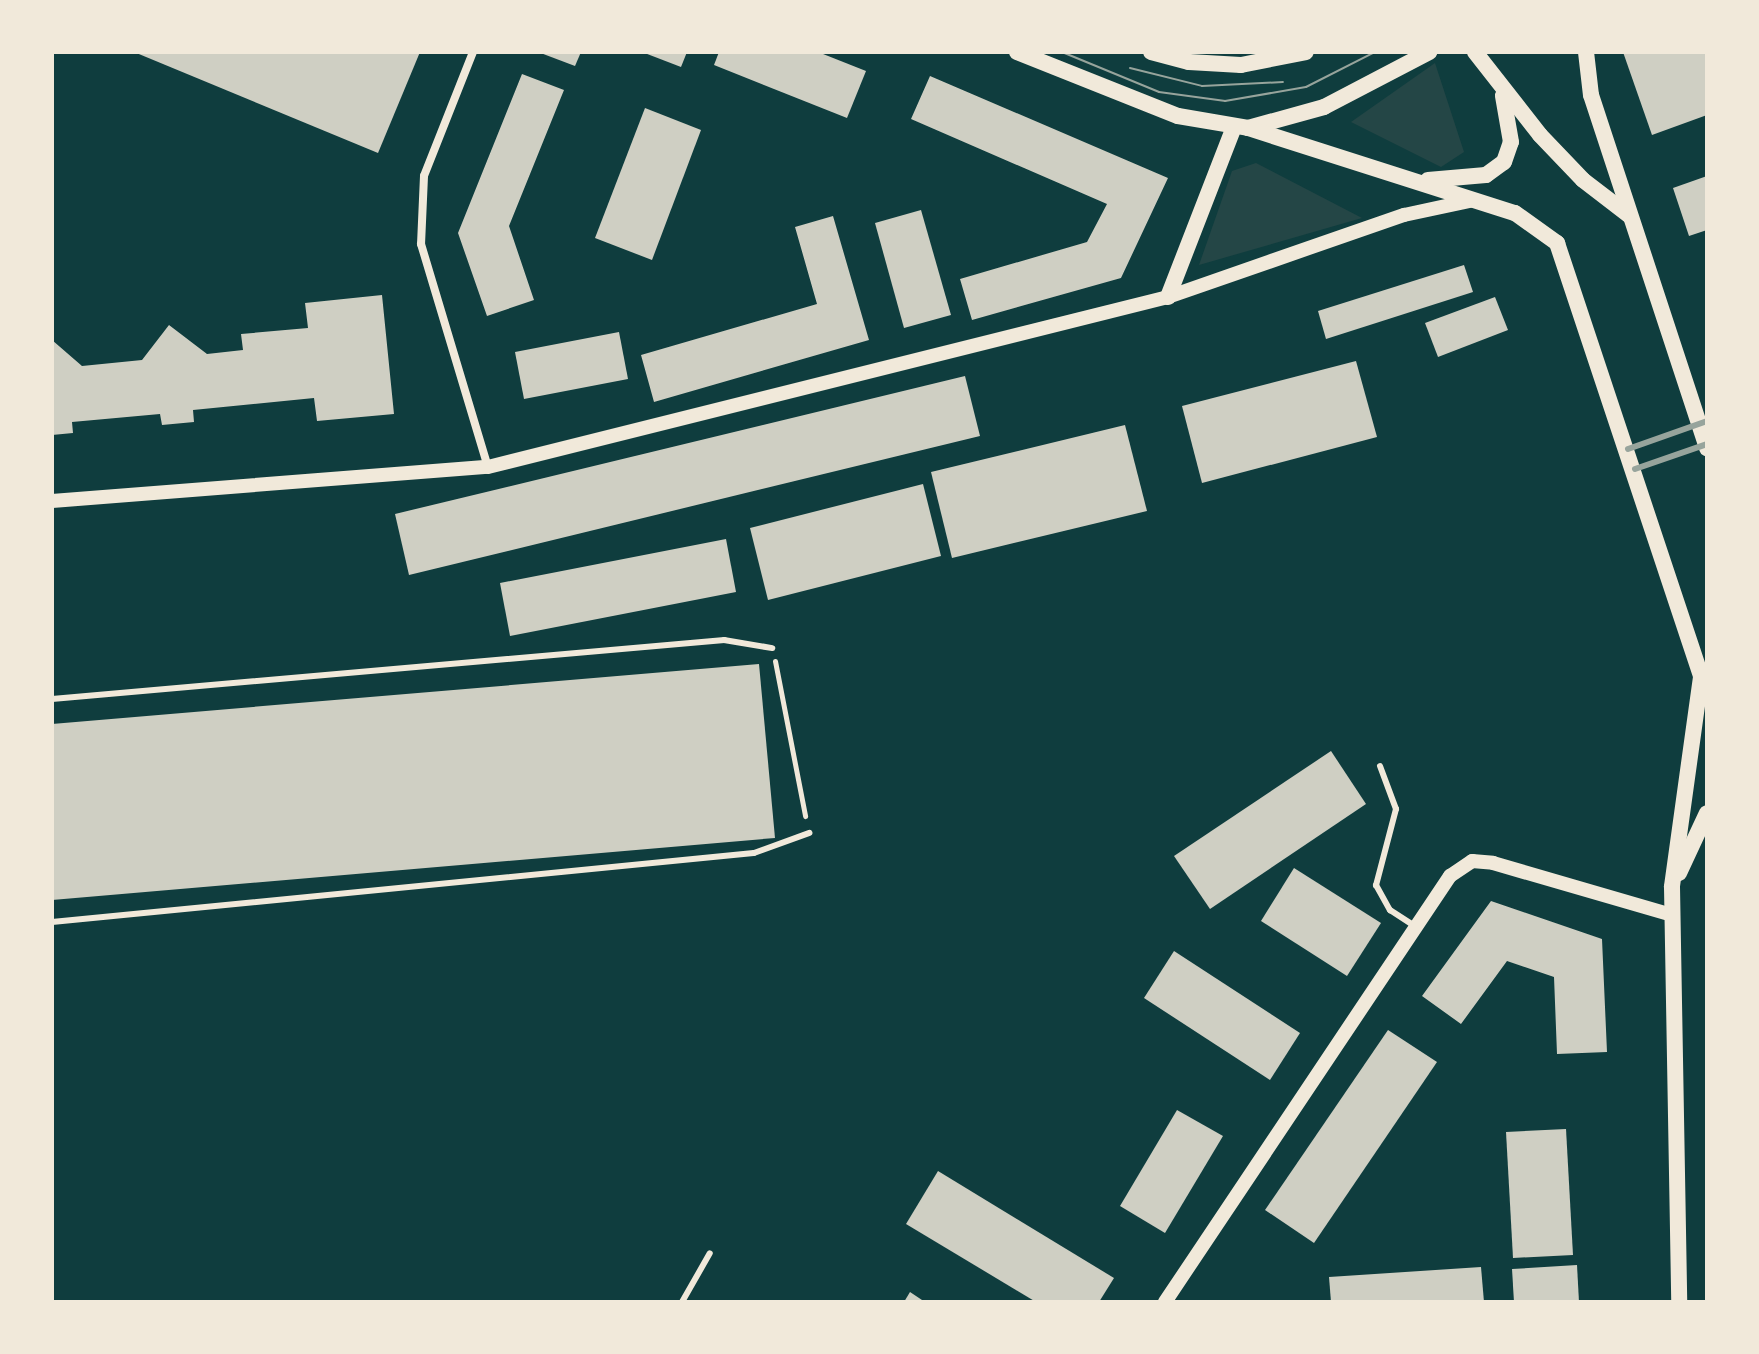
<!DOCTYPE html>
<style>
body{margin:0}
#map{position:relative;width:1759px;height:1354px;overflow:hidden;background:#0f3d3e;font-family:Roboto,sans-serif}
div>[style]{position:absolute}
.green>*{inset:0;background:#244646}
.building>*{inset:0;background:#cfcfc3}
.path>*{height:5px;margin:-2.5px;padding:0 2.5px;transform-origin:2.5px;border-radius:2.5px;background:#f1e9da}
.service>*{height:6px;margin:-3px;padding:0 3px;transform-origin:3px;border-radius:3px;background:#f1e9da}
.minor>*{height:8px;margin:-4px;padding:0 4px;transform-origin:4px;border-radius:4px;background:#f1e9da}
.tertiary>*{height:14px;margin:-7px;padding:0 7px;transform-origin:7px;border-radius:7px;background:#f1e9da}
.secondary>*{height:16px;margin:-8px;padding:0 8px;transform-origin:8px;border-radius:8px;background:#f1e9da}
.tram>*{height:2px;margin:-1px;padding:0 1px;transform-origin:1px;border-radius:1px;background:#97a49c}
.rail>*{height:6px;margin:-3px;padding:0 3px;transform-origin:3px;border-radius:3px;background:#97a49c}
span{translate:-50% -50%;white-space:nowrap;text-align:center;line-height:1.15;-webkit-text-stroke:8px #f1e9da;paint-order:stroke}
.frame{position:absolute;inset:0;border:54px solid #f1e9da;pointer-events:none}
</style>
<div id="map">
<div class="green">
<i style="clip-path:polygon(1435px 63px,1464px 152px,1441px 167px,1351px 122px)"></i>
<i style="clip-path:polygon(1256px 163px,1362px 218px,1199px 265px,1232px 171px)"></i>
</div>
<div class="building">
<i style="clip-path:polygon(134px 52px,420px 52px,378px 153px)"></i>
<i style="clip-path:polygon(538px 52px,581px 52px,575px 66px)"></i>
<i style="clip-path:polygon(642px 52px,687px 52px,681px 67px)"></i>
<i style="clip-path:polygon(719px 52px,818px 52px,866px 71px,847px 118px,714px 65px)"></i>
<i style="clip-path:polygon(1623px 52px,1707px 52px,1707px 115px,1652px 135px)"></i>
<i style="clip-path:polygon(522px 74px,564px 90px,509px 226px,534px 300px,487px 316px,458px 233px)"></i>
<i style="clip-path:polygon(930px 76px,1168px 178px,1121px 278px,972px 320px,960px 279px,1087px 242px,1107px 204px,911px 119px)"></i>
<i style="clip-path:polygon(645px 108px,701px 130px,652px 260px,595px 238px)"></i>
<i style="clip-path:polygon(1707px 176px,1707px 230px,1689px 236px,1673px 188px)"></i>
<i style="clip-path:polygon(921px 210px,951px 315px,904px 328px,875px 223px)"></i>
<i style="clip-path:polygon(833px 216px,869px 340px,654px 402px,641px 355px,817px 304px,795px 227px)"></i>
<i style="clip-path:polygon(1464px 265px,1473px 292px,1326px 339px,1318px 311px)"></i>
<i style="clip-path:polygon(382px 295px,394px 414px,317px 421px,314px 398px,193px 410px,194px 422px,162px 425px,160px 414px,72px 422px,73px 433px,52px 435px,52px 340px,82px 366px,142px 360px,169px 325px,207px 354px,243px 350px,241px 334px,308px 328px,305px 303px)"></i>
<i style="clip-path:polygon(1495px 297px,1508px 330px,1438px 357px,1425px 323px)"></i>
<i style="clip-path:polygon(619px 332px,628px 379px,524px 399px,515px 352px)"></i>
<i style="clip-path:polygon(1356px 361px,1377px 437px,1202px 483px,1182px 406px)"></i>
<i style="clip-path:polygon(965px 376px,980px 436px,409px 575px,395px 514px)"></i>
<i style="clip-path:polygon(1125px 425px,1147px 511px,952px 558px,931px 472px)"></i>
<i style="clip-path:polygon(923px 484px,941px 556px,768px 600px,750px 528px)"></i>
<i style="clip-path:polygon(726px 539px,736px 592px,510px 636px,500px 583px)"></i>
<i style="clip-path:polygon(759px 664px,775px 838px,52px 900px,52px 724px)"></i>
<i style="clip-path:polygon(1331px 751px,1366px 804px,1210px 909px,1174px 856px)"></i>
<i style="clip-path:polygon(1294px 868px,1381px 923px,1347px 976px,1261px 921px)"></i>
<i style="clip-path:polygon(1491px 901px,1602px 939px,1607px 1052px,1557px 1054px,1554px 977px,1507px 961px,1461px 1024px,1422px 996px)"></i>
<i style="clip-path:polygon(1174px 951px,1300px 1033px,1270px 1080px,1144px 998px)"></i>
<i style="clip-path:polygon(1388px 1030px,1437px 1062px,1314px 1243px,1265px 1210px)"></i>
<i style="clip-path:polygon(1177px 1110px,1223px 1136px,1165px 1233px,1120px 1206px)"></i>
<i style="clip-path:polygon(1566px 1129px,1573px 1255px,1513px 1258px,1506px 1132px)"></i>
<i style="clip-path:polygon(938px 1171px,1114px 1278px,1099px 1302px,1036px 1302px,906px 1224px)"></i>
<i style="clip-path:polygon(1577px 1265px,1579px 1302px,1514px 1302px,1512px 1269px)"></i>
<i style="clip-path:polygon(1481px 1267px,1484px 1302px,1331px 1302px,1329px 1277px)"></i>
<i style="clip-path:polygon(910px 1292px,925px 1302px,904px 1302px)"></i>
</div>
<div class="path">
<i style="left:775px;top:661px;width:158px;rotate:79deg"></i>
</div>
<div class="service">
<i style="left:52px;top:699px;width:675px;rotate:-5.02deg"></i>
<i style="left:724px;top:640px;width:49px;rotate:9.5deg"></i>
<i style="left:1380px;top:766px;width:46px;rotate:69.6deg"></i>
<i style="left:1396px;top:809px;width:79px;rotate:104.7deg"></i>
<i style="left:1376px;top:885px;width:29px;rotate:61deg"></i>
<i style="left:1390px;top:910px;width:31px;rotate:33deg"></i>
<i style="left:52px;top:922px;width:705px;rotate:-5.61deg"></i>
<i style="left:754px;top:853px;width:59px;rotate:-20deg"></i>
<i style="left:682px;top:1302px;width:56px;rotate:-60.3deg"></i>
</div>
<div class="minor">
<i style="left:473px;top:52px;width:133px;rotate:111.6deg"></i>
<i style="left:424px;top:176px;width:68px;rotate:92.5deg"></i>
<i style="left:421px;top:244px;width:233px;rotate:73.3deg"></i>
</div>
<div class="tertiary">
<i style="left:52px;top:501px;width:437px;rotate:-4.5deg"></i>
<i style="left:488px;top:467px;width:701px;rotate:-14.04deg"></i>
<i style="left:1168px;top:297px;width:250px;rotate:-19.2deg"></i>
<i style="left:1404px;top:215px;width:72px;rotate:-12.1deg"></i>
<i style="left:1165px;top:1302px;width:513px;rotate:-56.22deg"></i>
<i style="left:1450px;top:876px;width:27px;rotate:-34deg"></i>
<i style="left:1472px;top:861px;width:21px;rotate:5deg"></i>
<i style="left:1493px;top:863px;width:186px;rotate:16.2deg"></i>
</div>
<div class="secondary">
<i style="left:1017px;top:52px;width:173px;rotate:21.7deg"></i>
<i style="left:1178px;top:116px;width:71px;rotate:9.7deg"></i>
<i style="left:1248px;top:128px;width:79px;rotate:-15.4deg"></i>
<i style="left:1324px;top:107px;width:119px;rotate:-27.6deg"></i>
<i style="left:1151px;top:52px;width:39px;rotate:15deg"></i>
<i style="left:1189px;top:62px;width:52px;rotate:3.3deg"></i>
<i style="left:1241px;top:65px;width:66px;rotate:-11.3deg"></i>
<i style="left:1475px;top:52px;width:105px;rotate:51.9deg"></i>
<i style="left:1540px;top:135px;width:62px;rotate:46.3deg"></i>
<i style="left:1583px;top:180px;width:59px;rotate:37.5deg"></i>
<i style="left:1586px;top:52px;width:43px;rotate:83.4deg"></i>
<i style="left:1591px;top:95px;width:372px;rotate:71.8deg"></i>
<i style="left:1248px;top:128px;width:280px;rotate:17.7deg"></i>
<i style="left:1515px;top:213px;width:52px;rotate:35.5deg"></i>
<i style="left:1557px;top:243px;width:457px;rotate:71.6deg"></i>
<i style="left:1701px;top:677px;width:212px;rotate:97.9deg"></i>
<i style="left:1672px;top:887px;width:415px;rotate:89deg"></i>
<i style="left:1428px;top:180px;width:58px;rotate:-4.9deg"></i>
<i style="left:1486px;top:175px;width:22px;rotate:-36deg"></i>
<i style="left:1504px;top:162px;width:21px;rotate:-71deg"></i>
<i style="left:1511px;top:142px;width:47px;rotate:-99.9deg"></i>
<i style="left:1168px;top:297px;width:182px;rotate:-68.8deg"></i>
<i style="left:1679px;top:873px;width:66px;rotate:-65deg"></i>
</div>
<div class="tram">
<i style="left:1062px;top:52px;width:105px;rotate:22.4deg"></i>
<i style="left:1159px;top:92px;width:67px;rotate:7.8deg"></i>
<i style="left:1225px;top:101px;width:82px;rotate:-9.8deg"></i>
<i style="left:1306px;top:87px;width:77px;rotate:-26.9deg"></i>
<i style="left:1130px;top:68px;width:74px;rotate:14deg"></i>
<i style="left:1202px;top:86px;width:81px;rotate:-2.8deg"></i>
</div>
<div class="rail">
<i style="left:1628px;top:449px;width:84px;rotate:-19.5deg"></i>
<i style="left:1635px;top:469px;width:76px;rotate:-19.1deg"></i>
</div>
<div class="frame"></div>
</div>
